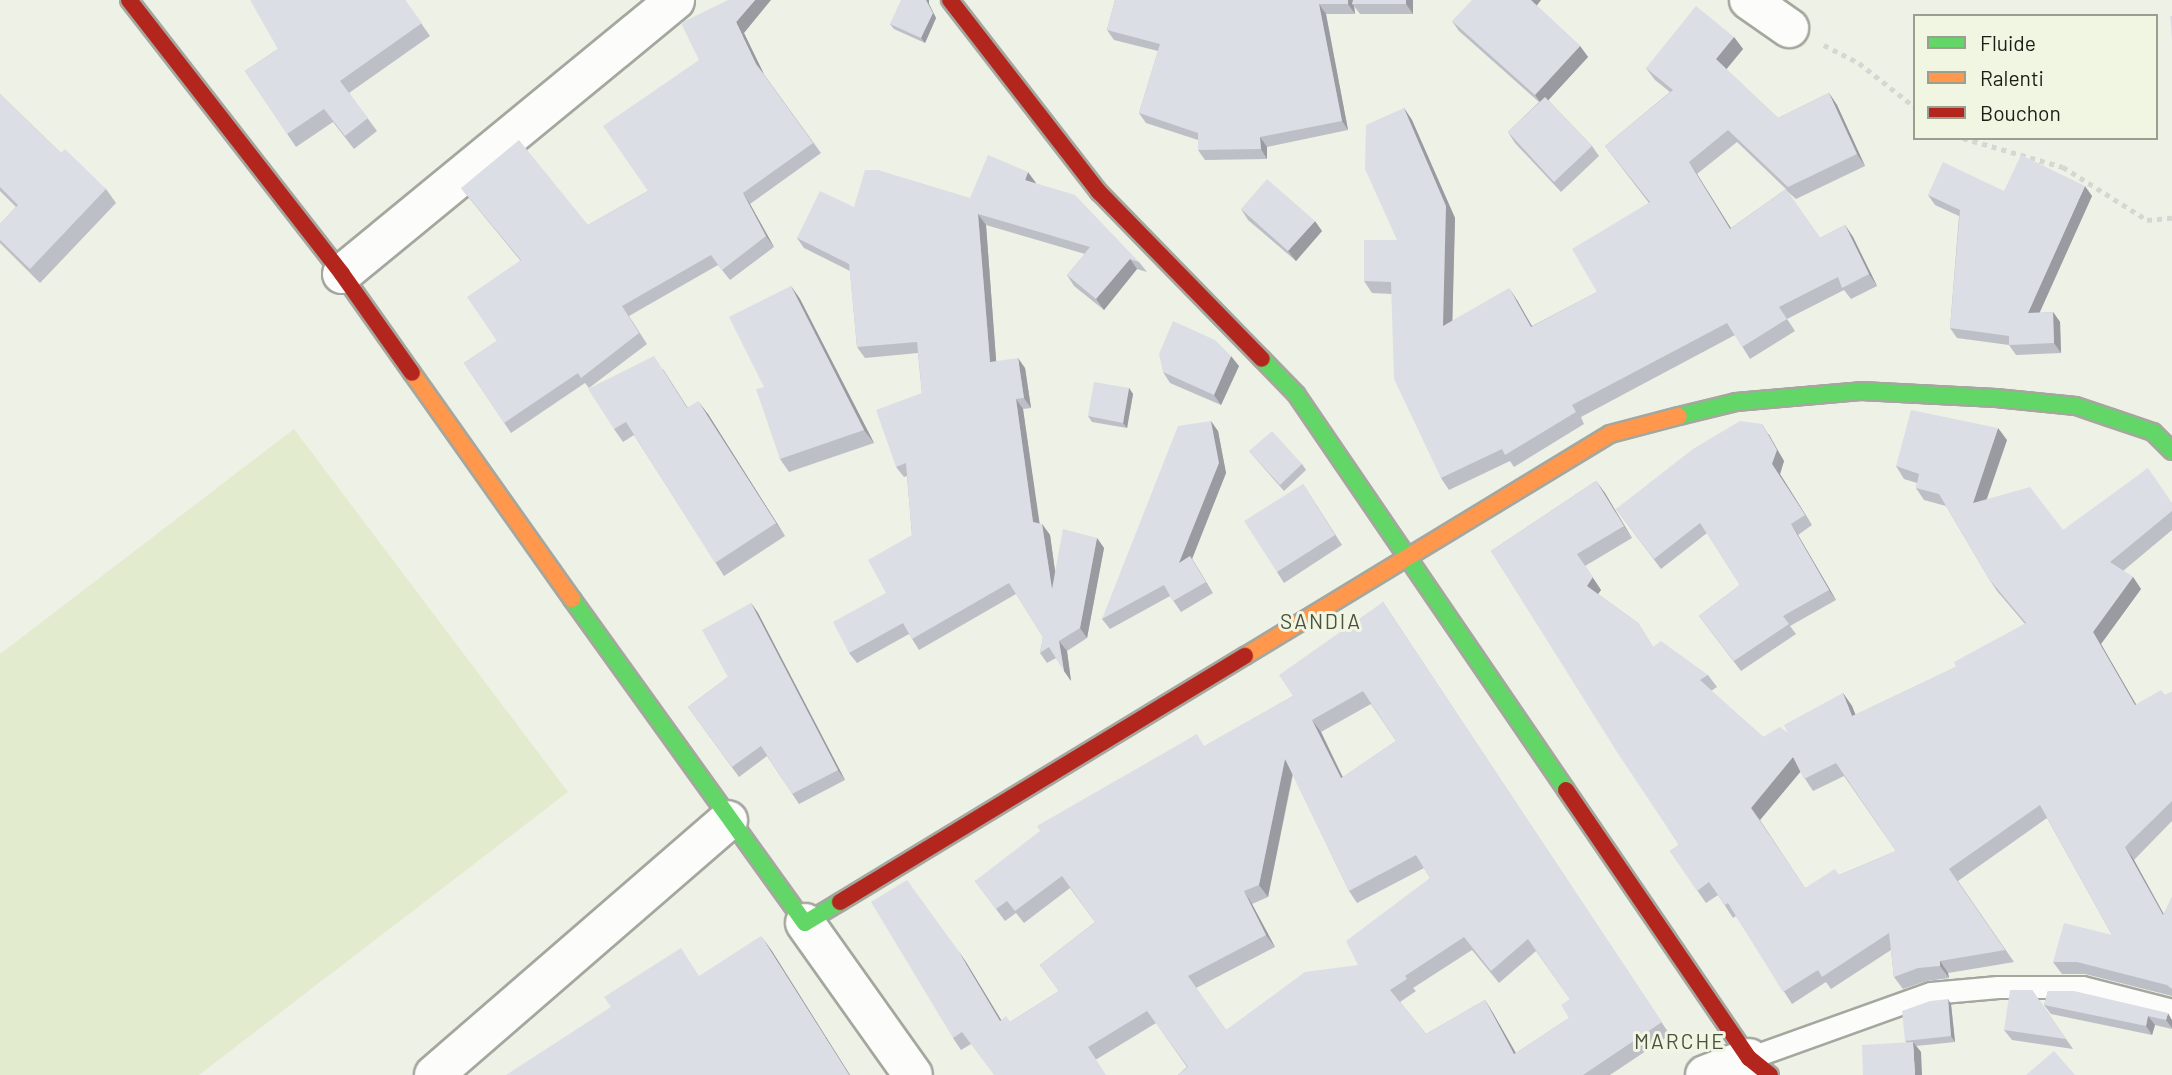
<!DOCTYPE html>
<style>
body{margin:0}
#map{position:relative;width:2172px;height:1075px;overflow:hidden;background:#eef1e6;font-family:Barlow,sans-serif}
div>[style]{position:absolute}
.green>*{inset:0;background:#e3ebcf}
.path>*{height:4.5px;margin-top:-2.25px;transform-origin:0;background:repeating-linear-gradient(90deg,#d5d7d3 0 5px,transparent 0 10px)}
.roads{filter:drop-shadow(2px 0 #a5a79f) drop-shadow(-2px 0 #a5a79f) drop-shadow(0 2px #a5a79f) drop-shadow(0 -2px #a5a79f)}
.lane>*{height:21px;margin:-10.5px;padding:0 10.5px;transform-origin:10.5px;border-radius:10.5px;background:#fcfdfb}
.street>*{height:38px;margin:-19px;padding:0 19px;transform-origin:19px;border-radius:19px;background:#fcfdfb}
.fast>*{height:16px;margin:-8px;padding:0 8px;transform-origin:8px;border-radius:8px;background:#63d668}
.slow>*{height:16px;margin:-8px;padding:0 8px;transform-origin:8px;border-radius:8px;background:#ff974d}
.jam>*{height:16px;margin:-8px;padding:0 8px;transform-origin:8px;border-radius:8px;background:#b3261e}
.wall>*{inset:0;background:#bcbfc5}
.shaded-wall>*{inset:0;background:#999ba0}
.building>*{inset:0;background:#dbdee5}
span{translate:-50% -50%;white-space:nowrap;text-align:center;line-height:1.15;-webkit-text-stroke:6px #f0f6e1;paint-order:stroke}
.neighbourhood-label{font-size:21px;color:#4c5140;letter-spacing:2px}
.legend{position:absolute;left:1913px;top:14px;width:245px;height:126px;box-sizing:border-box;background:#f0f6e1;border:2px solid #9b9f90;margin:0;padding:9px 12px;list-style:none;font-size:21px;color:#1b1d16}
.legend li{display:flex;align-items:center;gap:14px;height:35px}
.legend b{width:35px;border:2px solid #9b9f90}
</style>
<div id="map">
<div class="green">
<i style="clip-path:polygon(294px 429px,568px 792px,199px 1075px,0 1075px,0 654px)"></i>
</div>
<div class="path">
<i style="left:1824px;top:45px;width:39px;rotate:27deg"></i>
<i style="left:1859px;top:63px;width:71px;rotate:38.2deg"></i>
<i style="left:1963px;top:138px;width:104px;rotate:16.2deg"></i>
<i style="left:2063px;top:167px;width:99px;rotate:32.2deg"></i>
<i style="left:2147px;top:220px;width:25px;rotate:-5deg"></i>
</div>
<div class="roads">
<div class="lane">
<i style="left:1749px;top:1058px;width:193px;rotate:-19.7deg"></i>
<i style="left:1931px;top:993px;width:67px;rotate:-5.1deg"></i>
<i style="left:1998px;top:987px;width:84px"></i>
<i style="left:2082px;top:987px;width:93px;rotate:14.3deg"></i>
</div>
<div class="street">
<i style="left:1749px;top:0;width:49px;rotate:35deg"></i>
<i style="left:342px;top:274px;width:431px;rotate:-39.4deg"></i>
<i style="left:805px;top:923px;width:186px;rotate:54.6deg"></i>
<i style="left:434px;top:1075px;width:389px;rotate:-40.9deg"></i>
<i style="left:1705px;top:1075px;width:47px;rotate:-21.1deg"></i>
</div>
<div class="fast">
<i style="left:1262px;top:359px;width:49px;rotate:45.8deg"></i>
<i style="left:1296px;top:394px;width:479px;rotate:55.7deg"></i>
<i style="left:1679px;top:416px;width:59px;rotate:-13.8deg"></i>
<i style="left:1736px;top:402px;width:125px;rotate:-5deg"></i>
<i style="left:1861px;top:391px;width:135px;rotate:3deg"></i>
<i style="left:1996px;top:398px;width:80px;rotate:5.7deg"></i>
<i style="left:2076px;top:406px;width:81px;rotate:18.7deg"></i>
<i style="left:2153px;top:432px;width:27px;rotate:45deg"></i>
<i style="left:572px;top:599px;width:399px;rotate:54.3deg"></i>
<i style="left:805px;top:923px;width:41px;rotate:-31deg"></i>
</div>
<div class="slow">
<i style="left:412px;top:373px;width:277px;rotate:54.7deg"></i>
<i style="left:1245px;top:656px;width:427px;rotate:-31.3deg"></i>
<i style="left:1610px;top:434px;width:71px;rotate:-14.6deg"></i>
</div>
<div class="jam">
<i style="left:129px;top:0;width:347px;rotate:52.1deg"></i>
<i style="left:342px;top:274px;width:121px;rotate:54.7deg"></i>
<i style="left:950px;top:0;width:243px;rotate:52.2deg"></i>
<i style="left:1099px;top:192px;width:233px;rotate:45.7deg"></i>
<i style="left:1566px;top:790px;width:325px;rotate:55.7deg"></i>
<i style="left:1749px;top:1058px;width:27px;rotate:39deg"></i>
<i style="left:840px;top:902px;width:474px;rotate:-31.3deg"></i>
</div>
</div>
<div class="wall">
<i style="clip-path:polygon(405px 0,430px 36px,349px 93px,377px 131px,354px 149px,333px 122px,296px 147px,245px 71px,278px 49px)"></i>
<i style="clip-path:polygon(1115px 0,1413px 0,1413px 14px,1360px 14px,1354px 6px,1355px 14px,1326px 14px,1348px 130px,1267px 147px,1267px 159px,1205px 160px,1198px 150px,1198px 140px,1146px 123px,1139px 113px,1158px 51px,1114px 40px,1107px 30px)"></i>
<i style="clip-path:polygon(929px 4px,936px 18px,925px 43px,894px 29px,890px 24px)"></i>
<i style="clip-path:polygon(1537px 6px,1580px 46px,1588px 57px,1548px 100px,1592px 146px,1599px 156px,1561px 192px,1515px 143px,1508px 132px,1539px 102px,1459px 31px,1452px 21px)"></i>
<i style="clip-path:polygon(744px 33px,763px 73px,821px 153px,750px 204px,774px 247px,730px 280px,718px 265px,629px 316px,647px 344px,589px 388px,585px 383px,511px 433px,464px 363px,497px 341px,520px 260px,469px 198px,461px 188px,588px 225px,648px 191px)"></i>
<i style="clip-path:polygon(evenodd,1734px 37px,1743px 49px,1726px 69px,1778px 118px,1829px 93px,1837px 105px,1865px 166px,1796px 199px,1787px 191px,1820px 238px,1845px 225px,1853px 237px,1877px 286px,1851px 299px,1844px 290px,1787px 319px,1795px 331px,1750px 359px,1735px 335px,1581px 417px,1584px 424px,1514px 467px,1510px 461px,1449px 490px,1441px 478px,1392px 294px,1372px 293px,1364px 281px,1397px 240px,1404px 108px,1412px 120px,1455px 218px,1452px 321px,1517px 300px,1532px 326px,1597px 292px,1649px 203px,1605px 146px,1670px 92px,1655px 80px,1646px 68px,1734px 37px,1737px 142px,1786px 189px,1731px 228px,1697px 174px,1737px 142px)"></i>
<i style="clip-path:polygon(0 94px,61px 153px,106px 189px,116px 203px,40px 283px,0 243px,0 224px,16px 207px,0 191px)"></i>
<i style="clip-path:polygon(1035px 183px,1139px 262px,1147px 272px,1137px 269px,1104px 310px,1074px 286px,1067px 275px,1085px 254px,986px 225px,996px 361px,1025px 368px,1031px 408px,1023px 409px,1039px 524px,1042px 524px,1050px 535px,1055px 571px,1097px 538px,1104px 548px,1087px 638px,1067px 651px,1071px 681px,1056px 658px,1047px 663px,1040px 653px,1043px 637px,1016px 594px,919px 650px,909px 634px,857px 663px,849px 653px,886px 593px,912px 535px,907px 476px,904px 477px,896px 467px,922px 393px,918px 353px,865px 358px,857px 347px,850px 271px,804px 248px,797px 238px,854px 207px,970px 198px)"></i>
<i style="clip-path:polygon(2004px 191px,2092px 196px,2039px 313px,2053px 312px,2060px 322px,2061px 353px,2016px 355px,2009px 345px,1957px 338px,1950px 328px,1959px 216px,1935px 205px,1928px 195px)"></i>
<i style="clip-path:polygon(1241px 209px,1322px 231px,1296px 261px,1248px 220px)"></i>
<i style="clip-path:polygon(791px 286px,800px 299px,874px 443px,789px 472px,780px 459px,764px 387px)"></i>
<i style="clip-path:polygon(1239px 366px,1221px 405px,1170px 383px,1163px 372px)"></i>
<i style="clip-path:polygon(663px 369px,688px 408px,708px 414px,785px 536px,724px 576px,634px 435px,623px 442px,614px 429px)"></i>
<i style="clip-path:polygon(1129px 388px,1133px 394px,1127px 428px,1092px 422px,1088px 416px)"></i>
<i style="clip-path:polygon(1218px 431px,1226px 473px,1192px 559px,1213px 593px,1181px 612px,1170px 596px,1110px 629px,1102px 619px)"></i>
<i style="clip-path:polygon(1769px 434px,1784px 461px,1780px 474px,1812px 525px,1798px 535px,1836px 600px,1790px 626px,1796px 634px,1741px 671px,1699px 616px,1740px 585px,1707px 533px,1661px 569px,1616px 509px)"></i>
<i style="clip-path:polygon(evenodd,2007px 440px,1987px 499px,2063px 530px,2172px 503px,2172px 530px,2123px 571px,2133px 577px,2141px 589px,2101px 644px,2136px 705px,2165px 695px,2172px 692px,2172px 821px,2134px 860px,2164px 914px,2172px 897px,2172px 996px,2085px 974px,2062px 974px,2053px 962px,2112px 935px,2047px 818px,1958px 881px,2014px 962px,1948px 973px,1949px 978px,1927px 981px,1903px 989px,1894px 977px,1891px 950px,1831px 989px,1826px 982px,1792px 1004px,1736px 916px,1733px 918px,1718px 895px,1706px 903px,1670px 851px,1679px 845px,1491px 551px,1596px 481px,1632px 538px,1585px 566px,1601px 590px,1598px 594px,1638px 623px,1653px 647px,1708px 675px,1717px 687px,1711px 691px,1763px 737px,1788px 733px,1843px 693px,1852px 706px,1855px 715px,1956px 667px,2025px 624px,1997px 591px,1989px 579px,1946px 506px,1924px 500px,1916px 488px,1917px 483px,1904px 479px,1896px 466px,2007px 440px,1800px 771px,1813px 791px,1844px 776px,1896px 851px,1839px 875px,1805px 888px,1760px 820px,1800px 771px)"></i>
<i style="clip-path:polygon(1249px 451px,1302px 464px,1306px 470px,1284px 491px)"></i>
<i style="clip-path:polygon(1303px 484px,1342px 545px,1284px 583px,1277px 572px)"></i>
<i style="clip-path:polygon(evenodd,1383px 602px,1670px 1035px,1610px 1075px,1178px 1075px,1187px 1067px,1156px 1023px,1097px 1059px,971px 1044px,961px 1050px,953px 1038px,966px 962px,1001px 1020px,1010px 1022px,1059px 991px,1040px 965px,1095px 922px,1070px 888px,1024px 923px,1016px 913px,1005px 921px,975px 881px,1205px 746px,1293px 696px,1383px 602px,1371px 704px,1396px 741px,1343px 777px,1321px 732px,1371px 704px,1383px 602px,1293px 775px,1349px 891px,1357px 903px,1424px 868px,1430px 878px,1358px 965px,1226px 1030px,1196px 988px,1275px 947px,1252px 904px,1268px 897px,1293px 775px,1383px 602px,1472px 950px,1499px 983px,1536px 951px,1570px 999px,1569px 1018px,1516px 1053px,1493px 1013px,1485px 1000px,1426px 1034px,1400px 1002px,1416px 991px,1413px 988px,1472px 950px)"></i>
<i style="clip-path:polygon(751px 603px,758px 613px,845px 780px,799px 804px,767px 756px,739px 777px,688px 707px,728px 677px)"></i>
<i style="clip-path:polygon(2032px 990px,2073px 1049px,2012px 1040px,2004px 1030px)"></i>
<i style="clip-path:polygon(2048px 991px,2172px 1020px,2172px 1029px,2155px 1025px,2152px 1035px,2051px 1014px,2044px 1005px)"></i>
<i style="clip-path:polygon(1951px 1004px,1955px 1042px,1916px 1046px,1921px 1052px,1906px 1042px,1905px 1041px)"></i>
</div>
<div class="shaded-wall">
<i style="clip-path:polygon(755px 0,771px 0,744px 33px,764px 74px,756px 64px,736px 22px)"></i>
<i style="clip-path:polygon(926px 0,929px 0,929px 4px,936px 18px,925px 43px,921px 38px)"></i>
<i style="clip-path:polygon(1348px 0,1354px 0,1352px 4px,1354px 6px,1355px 14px,1348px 4px)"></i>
<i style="clip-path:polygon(1406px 0,1413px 0,1413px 14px,1406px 4px)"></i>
<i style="clip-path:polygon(1530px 0,1541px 0,1535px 8px)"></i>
<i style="clip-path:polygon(1319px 4px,1326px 14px,1348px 130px,1342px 121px)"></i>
<i style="clip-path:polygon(1734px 37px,1743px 49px,1725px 71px,1716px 59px)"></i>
<i style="clip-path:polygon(1580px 46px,1588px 57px,1543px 106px,1535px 95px)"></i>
<i style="clip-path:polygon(1829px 93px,1837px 105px,1865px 166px,1857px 154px)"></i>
<i style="clip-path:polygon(1404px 108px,1412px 120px,1455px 218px,1452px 338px,1443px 326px)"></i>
<i style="clip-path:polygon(1260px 137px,1267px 147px,1267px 159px,1261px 149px)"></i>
<i style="clip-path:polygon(1689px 162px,1697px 174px,1738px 240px,1730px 229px)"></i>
<i style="clip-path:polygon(1028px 172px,1036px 183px,1032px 190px,1025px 180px)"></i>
<i style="clip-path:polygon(2085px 186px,2092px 196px,2035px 323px,2028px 313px)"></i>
<i style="clip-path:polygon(743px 193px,750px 204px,774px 247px,766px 236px)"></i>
<i style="clip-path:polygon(978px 214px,986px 225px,997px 372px,990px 362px)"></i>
<i style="clip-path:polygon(1315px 221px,1322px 231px,1296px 261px,1288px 251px)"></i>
<i style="clip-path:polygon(1845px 225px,1853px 237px,1877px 286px,1869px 274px)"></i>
<i style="clip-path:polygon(1130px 259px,1137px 269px,1104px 310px,1096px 299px)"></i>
<i style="clip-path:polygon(791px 286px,800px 299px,874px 443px,864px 430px)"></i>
<i style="clip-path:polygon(1509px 288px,1517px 300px,1539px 339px,1531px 327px)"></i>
<i style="clip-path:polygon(2053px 312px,2060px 322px,2061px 353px,2054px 343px)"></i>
<i style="clip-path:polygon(1231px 356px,1239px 366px,1221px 405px,1214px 395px)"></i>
<i style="clip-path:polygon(1018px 358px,1025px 368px,1031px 408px,1024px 398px)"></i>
<i style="clip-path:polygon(1129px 388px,1133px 394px,1127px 428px,1123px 423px)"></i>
<i style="clip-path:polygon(1016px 399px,1023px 409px,1041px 533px,1033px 522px)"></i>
<i style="clip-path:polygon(698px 401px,708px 414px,785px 536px,776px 523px)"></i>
<i style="clip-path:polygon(1211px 421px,1218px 431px,1226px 473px,1192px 559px,1213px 593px,1206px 582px,1179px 563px)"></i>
<i style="clip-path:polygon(1762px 424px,1784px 461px,1780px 474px,1812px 525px,1772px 464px)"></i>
<i style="clip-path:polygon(1998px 428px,2007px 440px,1981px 515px,1973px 503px)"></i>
<i style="clip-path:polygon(1596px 481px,1605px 493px,1632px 538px,1624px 526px)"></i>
<i style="clip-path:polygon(1042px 524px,1050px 535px,1059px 599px,1052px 589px)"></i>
<i style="clip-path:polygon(1791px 524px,1798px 535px,1836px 600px,1829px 590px)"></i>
<i style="clip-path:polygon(1097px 538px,1104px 548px,1087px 638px,1080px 628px)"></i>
<i style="clip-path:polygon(1577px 554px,1601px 590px,1595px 598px,1587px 586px)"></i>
<i style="clip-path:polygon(2133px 577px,2141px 589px,2101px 644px,2144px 718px,2135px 705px,2093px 632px)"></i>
<i style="clip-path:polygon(751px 603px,758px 613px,845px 780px,838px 770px)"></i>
<i style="clip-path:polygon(1059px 641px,1067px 651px,1071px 681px,1064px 671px)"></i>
<i style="clip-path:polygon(1843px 693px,1852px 706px,1861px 728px,1852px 716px)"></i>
<i style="clip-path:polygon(1312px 720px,1321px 732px,1349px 791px,1341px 778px)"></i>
<i style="clip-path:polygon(1793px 757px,1802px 770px,1760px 820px,1751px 808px)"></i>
<i style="clip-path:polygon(1285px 759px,1293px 771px,1268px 897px,1259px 885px)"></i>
<i style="clip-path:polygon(2125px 847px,2134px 860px,2171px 928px,2163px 915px)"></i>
<i style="clip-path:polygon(1244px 891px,1252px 904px,1275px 947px,1266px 935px)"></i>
<i style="clip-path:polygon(761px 936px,772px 951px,850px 1075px,849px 1075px)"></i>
<i style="clip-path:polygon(957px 949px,966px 962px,1009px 1033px,1000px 1021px)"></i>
<i style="clip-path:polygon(1940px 961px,1948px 973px,1949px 978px,1940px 966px)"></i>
<i style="clip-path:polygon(1948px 999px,1951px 1004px,1955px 1042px,1951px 1036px)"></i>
<i style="clip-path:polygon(1485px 1000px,1493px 1013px,1523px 1066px,1514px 1054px)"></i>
<i style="clip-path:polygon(2168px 1013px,2172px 1020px,2172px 1028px,2166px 1020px)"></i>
<i style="clip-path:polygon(2148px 1016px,2155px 1025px,2152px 1035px,2146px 1026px)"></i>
<i style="clip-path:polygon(1913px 1042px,1921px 1052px,1922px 1075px,1915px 1075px)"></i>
</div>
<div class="building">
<i style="clip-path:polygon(250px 0,405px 0,422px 23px,340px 81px,368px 118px,345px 136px,324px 109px,287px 134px,245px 71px,278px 49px)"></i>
<i style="clip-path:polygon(728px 0,755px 0,736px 22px,756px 64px,813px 143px,743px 193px,766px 236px,722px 270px,711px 255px,622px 306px,639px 333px,581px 378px,578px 373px,504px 423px,464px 363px,497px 341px,467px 297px,521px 260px,461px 188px,519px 140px,588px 225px,648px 191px,603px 126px,699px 60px,681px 23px)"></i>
<i style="clip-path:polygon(901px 0,926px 0,933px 13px,921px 38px,890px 24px)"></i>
<i style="clip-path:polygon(1115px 0,1348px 0,1348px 4px,1319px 4px,1342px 121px,1260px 137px,1261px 149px,1198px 150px,1198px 133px,1139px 113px,1160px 44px,1107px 30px)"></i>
<i style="clip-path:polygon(1353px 0,1406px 0,1406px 4px,1352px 4px)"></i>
<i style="clip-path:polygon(1472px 0,1531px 0,1580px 46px,1535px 95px,1452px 21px)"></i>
<i style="clip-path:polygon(1696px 6px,1734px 37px,1716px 59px,1778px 118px,1829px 93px,1857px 154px,1788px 187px,1728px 130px,1689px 162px,1730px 229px,1786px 189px,1820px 238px,1845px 225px,1869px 274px,1842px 288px,1838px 277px,1779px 307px,1787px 319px,1742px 347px,1727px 323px,1572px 405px,1576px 412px,1505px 455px,1502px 449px,1441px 478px,1394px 379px,1391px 282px,1364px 281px,1364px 240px,1397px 240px,1365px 169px,1366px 125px,1404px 108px,1446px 206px,1443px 326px,1509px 288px,1531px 327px,1597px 292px,1572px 249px,1650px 202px,1605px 146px,1673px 90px,1646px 68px)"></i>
<i style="clip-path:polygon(2170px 16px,2172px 16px,2172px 39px)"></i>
<i style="clip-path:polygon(0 94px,61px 153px,65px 149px,106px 189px,30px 269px,0 240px,0 224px,18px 205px,0 187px)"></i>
<i style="clip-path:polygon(1545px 97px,1592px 146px,1554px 182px,1508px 132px)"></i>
<i style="clip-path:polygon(988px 155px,1028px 172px,1025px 180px,1075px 195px,1139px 262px,1130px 259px,1096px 299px,1067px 275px,1090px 247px,978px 214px,990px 362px,1018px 358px,1024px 398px,1016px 399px,1033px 522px,1042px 524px,1052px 589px,1063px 529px,1097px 538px,1080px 628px,1059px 641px,1064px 671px,1049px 647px,1040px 653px,1043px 637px,1009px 583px,912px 639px,903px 623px,849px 653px,833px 622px,886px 593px,868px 560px,912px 535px,906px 463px,896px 467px,876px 410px,922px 393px,917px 342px,857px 347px,849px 264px,797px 238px,820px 191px,854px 207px,865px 170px,878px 170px,970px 198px)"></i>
<i style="clip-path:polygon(2021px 155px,2085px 186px,2028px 313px,2053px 312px,2054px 343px,2009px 345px,2009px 336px,1950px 328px,1960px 210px,1928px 195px,1943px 162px,2004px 191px)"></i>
<i style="clip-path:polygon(1267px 179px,1315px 221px,1288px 251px,1241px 209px)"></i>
<i style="clip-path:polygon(791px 286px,864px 430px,780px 459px,756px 389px,764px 387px,729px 317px)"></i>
<i style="clip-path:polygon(1173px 321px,1215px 340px,1231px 356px,1214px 395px,1163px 372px,1159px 354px)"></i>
<i style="clip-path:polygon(654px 356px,687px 408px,698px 401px,776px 523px,715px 563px,626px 422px,614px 429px,588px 389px)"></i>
<i style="clip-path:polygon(1094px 382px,1129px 388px,1123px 423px,1088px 416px)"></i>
<i style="clip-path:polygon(evenodd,1911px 410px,1998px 428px,1973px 503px,2030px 487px,2063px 530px,2148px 468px,2172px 503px,2172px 511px,2110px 562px,2133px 577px,2093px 632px,2135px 705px,2161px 690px,2165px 695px,2172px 692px,2172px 801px,2125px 847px,2163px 915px,2172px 897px,2172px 989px,2167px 985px,2077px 962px,2053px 962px,2064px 923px,2112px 935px,2040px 805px,1949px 869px,2005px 950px,1940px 961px,1940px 966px,1918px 968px,1894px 977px,1889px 933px,1822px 977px,1818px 970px,1783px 992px,1728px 903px,1725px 905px,1709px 882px,1697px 891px,1670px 851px,1679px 845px,1617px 752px,1491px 551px,1596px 481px,1624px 526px,1577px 554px,1593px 577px,1587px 586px,1638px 623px,1653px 647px,1661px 641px,1708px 675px,1700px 680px,1763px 737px,1780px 727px,1788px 733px,1784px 725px,1843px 693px,1852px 716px,1956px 667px,1954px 662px,2026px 623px,1989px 579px,1939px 494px,1916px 488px,1919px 474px,1896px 466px,1911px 410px,1793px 757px,1804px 779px,1836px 763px,1896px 851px,1839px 875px,1835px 869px,1805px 888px,1751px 808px,1793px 757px)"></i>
<i style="clip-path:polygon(1211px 421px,1219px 463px,1179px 563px,1190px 556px,1206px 582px,1173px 601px,1164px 585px,1102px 619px,1178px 426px)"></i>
<i style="clip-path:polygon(1740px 421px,1762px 424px,1777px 450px,1772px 464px,1805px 515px,1791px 524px,1829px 590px,1783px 616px,1789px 624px,1734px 661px,1699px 616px,1740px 585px,1700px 523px,1654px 559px,1616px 509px,1693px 449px)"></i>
<i style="clip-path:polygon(1272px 431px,1302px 464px,1280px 485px,1249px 451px)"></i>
<i style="clip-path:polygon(1303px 484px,1335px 535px,1277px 572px,1244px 521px)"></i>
<i style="clip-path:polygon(evenodd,1383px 602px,1662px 1022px,1583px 1075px,1178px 1075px,1188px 1067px,1147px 1011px,1088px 1047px,1106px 1075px,994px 1075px,962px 1032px,953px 1038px,871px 902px,907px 880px,957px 949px,1000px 1021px,1006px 1016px,1010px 1022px,1059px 991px,1040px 965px,1095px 922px,1062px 876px,1015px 911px,1007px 901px,996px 909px,975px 881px,1040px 831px,1037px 826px,1197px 734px,1204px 746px,1293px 696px,1279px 675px,1383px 602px,1363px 691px,1396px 741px,1341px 778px,1312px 720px,1363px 691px,1383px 602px,1285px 759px,1349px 891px,1416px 855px,1430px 878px,1346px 941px,1358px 965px,1305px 972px,1226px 1030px,1188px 976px,1266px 935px,1244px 891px,1259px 885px,1285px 759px,1383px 602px,1464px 937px,1491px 971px,1528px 939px,1570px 999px,1561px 1005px,1569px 1018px,1514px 1054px,1485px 1000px,1426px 1034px,1390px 990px,1407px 979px,1405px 976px,1464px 937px)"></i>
<i style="clip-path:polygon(751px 603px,838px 770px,792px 794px,761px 746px,732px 767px,688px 707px,728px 677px,702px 630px)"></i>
<i style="clip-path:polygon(761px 936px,849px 1075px,506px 1075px,611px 1007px,604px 997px,681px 948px,699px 976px)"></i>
<i style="clip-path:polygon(2010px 990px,2032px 990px,2066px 1039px,2004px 1030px)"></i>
<i style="clip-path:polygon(2048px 991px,2074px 991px,2168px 1013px,2166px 1020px,2148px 1016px,2146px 1026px,2044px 1005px)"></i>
<i style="clip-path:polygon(1948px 999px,1951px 1036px,1905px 1041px,1902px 1011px,1930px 1001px)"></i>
<i style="clip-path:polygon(1913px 1042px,1915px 1075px,1863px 1075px,1862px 1045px)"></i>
<i style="clip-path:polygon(2054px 1051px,2075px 1075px,2026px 1075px)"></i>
</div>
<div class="neighbourhood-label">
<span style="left:1321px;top:621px">SANDIA</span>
<span style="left:1680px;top:1041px">MARCHE</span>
</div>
<ul class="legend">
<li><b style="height:9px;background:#63d668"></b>Fluide</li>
<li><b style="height:9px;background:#ff974d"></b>Ralenti</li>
<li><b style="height:9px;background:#b3261e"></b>Bouchon</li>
</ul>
</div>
